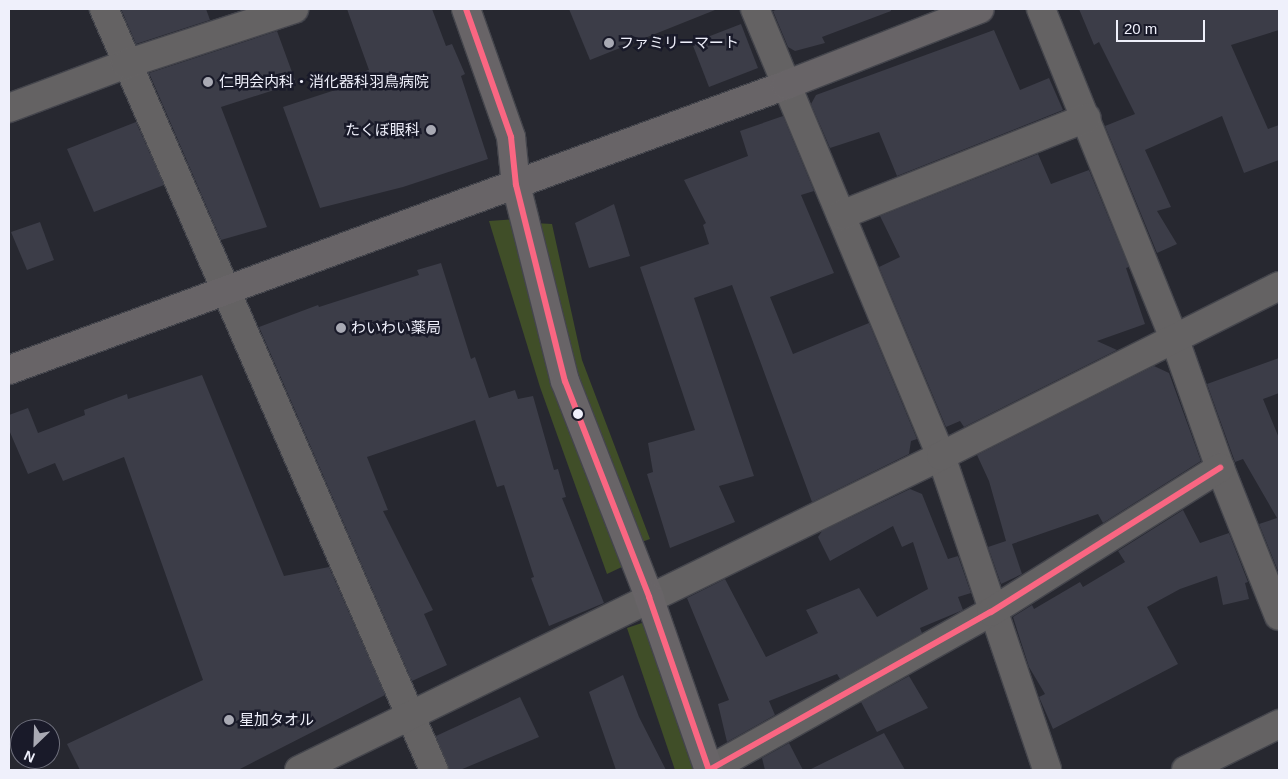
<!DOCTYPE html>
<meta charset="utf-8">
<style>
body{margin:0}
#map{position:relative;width:1288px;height:779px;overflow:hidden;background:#272830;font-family:Arial,"Noto Sans JP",sans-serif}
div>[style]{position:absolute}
.forest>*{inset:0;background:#404e28}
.building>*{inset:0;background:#3c3d48}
.roads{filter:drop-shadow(1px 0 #44454c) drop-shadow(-1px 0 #44454c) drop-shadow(0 1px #44454c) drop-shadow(0 -1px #44454c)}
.street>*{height:28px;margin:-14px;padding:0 14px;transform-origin:14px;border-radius:14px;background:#646263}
.secondary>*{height:28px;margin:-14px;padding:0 14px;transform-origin:14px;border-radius:14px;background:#686467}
.bus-1>*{height:6px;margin:-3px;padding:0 3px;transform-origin:3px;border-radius:3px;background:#fa6682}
.dots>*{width:14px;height:14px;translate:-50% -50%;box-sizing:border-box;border:2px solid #191a29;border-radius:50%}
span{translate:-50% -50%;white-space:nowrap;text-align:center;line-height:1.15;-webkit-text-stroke:5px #191a29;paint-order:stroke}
.poi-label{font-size:15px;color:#eff0fb}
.left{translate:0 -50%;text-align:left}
.right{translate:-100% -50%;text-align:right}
.frame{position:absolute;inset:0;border:10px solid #eff0fb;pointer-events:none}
.north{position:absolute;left:10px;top:719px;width:50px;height:50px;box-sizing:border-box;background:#191a29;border:1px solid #6f707d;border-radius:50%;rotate:204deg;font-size:14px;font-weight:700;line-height:20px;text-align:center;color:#eff0fb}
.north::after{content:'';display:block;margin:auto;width:18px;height:22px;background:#a9aab4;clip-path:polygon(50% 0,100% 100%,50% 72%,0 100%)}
.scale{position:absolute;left:1116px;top:20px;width:89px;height:22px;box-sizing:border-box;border:2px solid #eff0fb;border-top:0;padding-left:6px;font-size:15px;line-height:18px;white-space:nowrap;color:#eff0fb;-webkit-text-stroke:4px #191a29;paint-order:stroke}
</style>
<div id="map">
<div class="forest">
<i style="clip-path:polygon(515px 219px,626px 565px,607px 574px,540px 387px,489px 221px)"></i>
<i style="clip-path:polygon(534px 223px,552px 224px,582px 360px,650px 539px,636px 544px,567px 360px)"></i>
<i style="clip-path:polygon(645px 622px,695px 770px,675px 770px,627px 628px)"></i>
</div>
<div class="building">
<i style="clip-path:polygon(121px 9px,206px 9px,210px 20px,136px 44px)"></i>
<i style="clip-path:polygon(347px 9px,432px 9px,446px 46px,452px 44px,465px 74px,461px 76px,488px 159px,403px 187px,320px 208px,283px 107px,366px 80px,362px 72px,369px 70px)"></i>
<i style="clip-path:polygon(569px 9px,715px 9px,715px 10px,590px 60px)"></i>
<i style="clip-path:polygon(778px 9px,891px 9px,891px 11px,822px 37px,825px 43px,795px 51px,788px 47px,773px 11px)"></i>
<i style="clip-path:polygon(1079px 9px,1279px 9px,1279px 30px,1231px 45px,1268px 129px,1279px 125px,1279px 160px,1244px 173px,1222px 116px,1145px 150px,1171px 207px,1157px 211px,1177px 244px,1157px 253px,1105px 126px,1135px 114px,1099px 42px,1094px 45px)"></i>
<i style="clip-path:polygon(741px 24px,758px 68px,709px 87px,692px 43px)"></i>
<i style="clip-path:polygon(994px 30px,1020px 90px,1049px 78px,1063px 110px,897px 176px,879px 132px,830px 148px,811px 104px,816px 95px)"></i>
<i style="clip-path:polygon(277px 31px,296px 83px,221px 107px,267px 227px,221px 240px,149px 73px)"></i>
<i style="clip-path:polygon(783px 116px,814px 191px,801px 195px,834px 273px,770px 297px,793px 354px,869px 323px,917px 439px,911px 441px,909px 454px,812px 502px,732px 285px,694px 298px,754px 476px,719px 486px,735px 522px,670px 548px,647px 474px,653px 472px,648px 443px,695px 430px,640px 267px,709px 244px,703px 225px,706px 223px,684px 180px,748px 156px,740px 131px)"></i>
<i style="clip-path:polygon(136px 122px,164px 185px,94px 212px,67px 149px)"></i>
<i style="clip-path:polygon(1038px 154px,1051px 184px,1089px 170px,1129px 267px,1126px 268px,1145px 324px,1097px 341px,1117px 350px,964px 427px,960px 421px,946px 427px,879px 267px,900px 257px,880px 216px)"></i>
<i style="clip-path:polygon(614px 204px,630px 256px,589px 268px,575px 223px)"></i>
<i style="clip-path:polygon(40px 222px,54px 260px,27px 270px,11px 232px)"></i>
<i style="clip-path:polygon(441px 263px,471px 359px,475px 357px,489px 398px,515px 390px,518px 399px,533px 396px,554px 470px,558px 469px,566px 497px,562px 498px,604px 603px,549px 626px,531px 578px,534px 577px,504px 485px,497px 487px,475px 420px,367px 457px,388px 510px,383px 511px,433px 610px,424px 614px,447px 665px,412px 681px,259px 327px,318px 305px,319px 307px,419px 275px,417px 270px)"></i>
<i style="clip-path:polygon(1279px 358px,1279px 393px,1263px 399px,1279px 438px,1278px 571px,1259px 524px,1277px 518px,1243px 459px,1235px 462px,1207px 384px)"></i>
<i style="clip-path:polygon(1154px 366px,1169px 373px,1201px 461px,1103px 523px,1098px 514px,1012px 544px,1022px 574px,1001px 584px,988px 547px,1006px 541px,989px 481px,977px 455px)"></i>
<i style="clip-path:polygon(202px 375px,284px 576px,329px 567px,385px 695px,238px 770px,80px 770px,67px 744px,203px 680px,124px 457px,63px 481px,55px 463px,28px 474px,9px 430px,9px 415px,28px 408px,38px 433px,85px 415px,84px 410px,127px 394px,128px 399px)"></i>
<i style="clip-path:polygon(910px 489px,922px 494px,948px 559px,958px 556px,971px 593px,958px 597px,963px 610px,920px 628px,922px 633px,840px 679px,837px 674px,769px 701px,775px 715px,727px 742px,718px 704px,729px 700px,687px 598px,725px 579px,766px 657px,818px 633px,806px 610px,859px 588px,877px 617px,928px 589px,913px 542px,902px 547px,893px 526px,830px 561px,818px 537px,822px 531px)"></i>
<i style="clip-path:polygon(1183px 510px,1200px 543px,1229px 533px,1248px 582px,1245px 583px,1249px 599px,1223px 605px,1217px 576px,1180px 589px,1147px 607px,1178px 664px,1053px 729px,1039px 697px,1045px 694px,1029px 667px,1013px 617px,1032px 605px,1034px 609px,1080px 582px,1083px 587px,1125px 562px,1118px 551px)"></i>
<i style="clip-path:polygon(623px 675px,639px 717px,666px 770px,616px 770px,589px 692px)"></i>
<i style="clip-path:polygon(909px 676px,928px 708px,877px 732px,861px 702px)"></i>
<i style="clip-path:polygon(520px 697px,539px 737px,460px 770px,449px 770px,436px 736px)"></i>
<i style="clip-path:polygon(884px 733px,905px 770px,809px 770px)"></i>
<i style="clip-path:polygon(789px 743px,803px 770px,765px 770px,762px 758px)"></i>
</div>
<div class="roads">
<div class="street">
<i style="left:104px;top:9px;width:829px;rotate:66.56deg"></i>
<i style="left:755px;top:9px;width:484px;rotate:67.4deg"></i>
<i style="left:941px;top:456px;width:331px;rotate:71.3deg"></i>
<i style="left:1041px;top:9px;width:357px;rotate:68deg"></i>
<i style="left:1175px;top:340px;width:136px;rotate:70.6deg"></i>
<i style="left:1220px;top:468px;width:159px;rotate:68.3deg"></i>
<i style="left:9px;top:108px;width:125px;rotate:-20.6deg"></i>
<i style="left:126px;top:64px;width:177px;rotate:-18.1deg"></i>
<i style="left:841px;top:215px;width:264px;rotate:-21.6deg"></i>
<i style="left:299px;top:770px;width:715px;rotate:-26.06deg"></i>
<i style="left:941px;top:456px;width:378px;rotate:-26.7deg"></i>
<i style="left:709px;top:770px;width:323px;rotate:-29.3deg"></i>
<i style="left:991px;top:612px;width:271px;rotate:-32.2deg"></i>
<i style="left:1186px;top:770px;width:104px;rotate:-26.3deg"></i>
</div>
<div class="secondary">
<i style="left:466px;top:9px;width:136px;rotate:70.6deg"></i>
<i style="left:511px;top:137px;width:48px;rotate:84.1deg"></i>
<i style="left:516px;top:185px;width:202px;rotate:76deg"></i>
<i style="left:565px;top:381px;width:232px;rotate:68.7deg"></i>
<i style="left:649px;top:597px;width:183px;rotate:70.9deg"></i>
<i style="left:9px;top:370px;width:828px;rotate:-20.14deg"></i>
<i style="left:786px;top:85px;width:208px;rotate:-21.4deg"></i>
</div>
</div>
<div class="bus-1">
<i style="left:466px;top:9px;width:136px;rotate:70.6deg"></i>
<i style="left:511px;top:137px;width:48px;rotate:84.1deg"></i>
<i style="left:516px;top:185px;width:202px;rotate:76deg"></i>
<i style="left:565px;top:381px;width:232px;rotate:68.7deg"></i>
<i style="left:649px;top:597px;width:183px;rotate:70.9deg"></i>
<i style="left:709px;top:770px;width:323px;rotate:-29.3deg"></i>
<i style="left:991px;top:612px;width:271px;rotate:-32.2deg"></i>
</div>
<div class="dots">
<i style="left:609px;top:43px;background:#a9aab4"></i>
<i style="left:208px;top:82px;background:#a9aab4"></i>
<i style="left:431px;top:130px;background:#a9aab4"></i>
<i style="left:341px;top:328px;background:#a9aab4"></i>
<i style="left:578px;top:414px;background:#eff0fb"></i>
<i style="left:229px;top:720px;background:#a9aab4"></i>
</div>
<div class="poi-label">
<span class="left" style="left:619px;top:43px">ファミリーマート</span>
<span class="left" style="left:219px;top:82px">仁明会内科・消化器科羽鳥病院</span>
<span class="right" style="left:420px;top:130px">たくぼ眼科</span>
<span class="left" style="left:351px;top:328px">わいわい薬局</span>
<span class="left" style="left:239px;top:720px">星加タオル</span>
</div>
<div class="frame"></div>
<div class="north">N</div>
<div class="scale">20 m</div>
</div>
